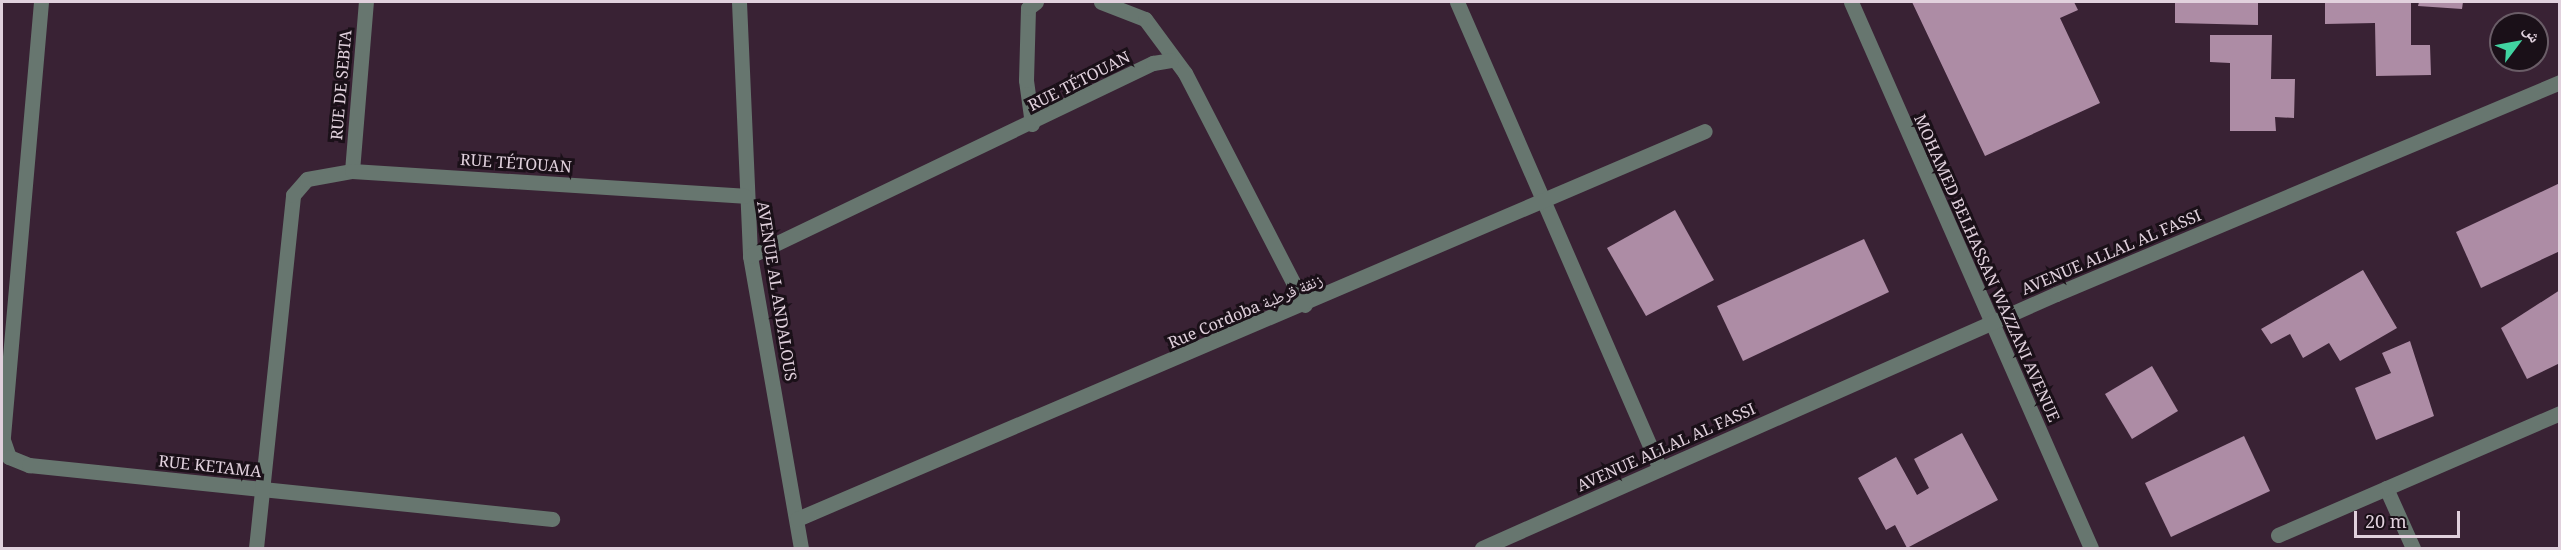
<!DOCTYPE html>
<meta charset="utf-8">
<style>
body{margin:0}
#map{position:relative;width:2561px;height:550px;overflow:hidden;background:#392234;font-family:"Noto Serif","Noto Naskh Arabic",serif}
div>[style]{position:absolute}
.building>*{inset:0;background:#ad8ca5}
.minor>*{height:15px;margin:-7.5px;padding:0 7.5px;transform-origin:7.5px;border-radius:7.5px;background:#67766f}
span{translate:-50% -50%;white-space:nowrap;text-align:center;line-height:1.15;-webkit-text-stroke:6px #1a1018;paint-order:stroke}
.street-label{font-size:16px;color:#e1d1dd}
.frame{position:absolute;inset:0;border:3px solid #e1d1dd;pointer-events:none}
.north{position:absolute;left:2489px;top:12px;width:60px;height:60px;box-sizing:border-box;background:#1a1018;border:2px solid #6a5d67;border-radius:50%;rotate:58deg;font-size:16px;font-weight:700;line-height:24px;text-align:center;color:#e1d1dd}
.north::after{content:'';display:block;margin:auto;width:21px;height:27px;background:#41d4a1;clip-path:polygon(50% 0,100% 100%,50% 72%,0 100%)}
.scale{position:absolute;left:2354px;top:511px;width:106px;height:27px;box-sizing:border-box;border:3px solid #e1d1dd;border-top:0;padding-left:8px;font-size:18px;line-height:21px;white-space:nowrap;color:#e1d1dd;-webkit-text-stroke:4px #1a1018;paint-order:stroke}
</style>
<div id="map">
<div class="building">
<i style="clip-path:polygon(1912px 2px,2074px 2px,2078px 10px,2060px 18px,2100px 103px,1985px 156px)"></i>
<i style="clip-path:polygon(2175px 2px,2258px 2px,2258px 25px,2175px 23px)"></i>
<i style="clip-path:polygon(2325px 2px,2411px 2px,2411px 45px,2430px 45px,2431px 75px,2376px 76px,2375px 23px,2325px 24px)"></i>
<i style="clip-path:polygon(2419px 2px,2463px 2px,2462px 9px,2418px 6px)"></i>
<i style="clip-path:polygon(2210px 35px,2272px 35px,2271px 79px,2295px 79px,2294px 118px,2275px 117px,2276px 131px,2230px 131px,2230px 63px,2210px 62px)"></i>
<i style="clip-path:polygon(2560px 183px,2560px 251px,2481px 288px,2456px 232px)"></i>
<i style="clip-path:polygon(1675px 210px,1714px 280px,1646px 316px,1607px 248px)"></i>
<i style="clip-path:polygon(1864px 239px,1889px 292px,1743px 361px,1717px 306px)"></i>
<i style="clip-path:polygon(2363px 270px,2397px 328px,2340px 361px,2329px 343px,2303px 358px,2290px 334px,2271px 344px,2261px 329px)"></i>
<i style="clip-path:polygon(2560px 290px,2560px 363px,2527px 379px,2501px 328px)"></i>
<i style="clip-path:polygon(2410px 341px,2434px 416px,2376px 440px,2355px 388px,2391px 373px,2382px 353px)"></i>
<i style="clip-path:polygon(2152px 366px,2178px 411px,2132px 439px,2105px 394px)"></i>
<i style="clip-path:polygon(1962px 433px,1998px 500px,1907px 548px,1895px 525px,1886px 530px,1858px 478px,1896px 457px,1917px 495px,1929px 488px,1914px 459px)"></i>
<i style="clip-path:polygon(2244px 436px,2270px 491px,2171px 537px,2145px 483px)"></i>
</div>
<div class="minor">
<i style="left:41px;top:2px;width:440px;rotate:95deg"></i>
<i style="left:3px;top:440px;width:18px;rotate:71deg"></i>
<i style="left:9px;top:457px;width:22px;rotate:22deg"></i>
<i style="left:29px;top:465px;width:526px;rotate:5.89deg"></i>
<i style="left:739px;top:2px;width:254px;rotate:87.5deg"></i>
<i style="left:750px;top:256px;width:296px;rotate:80.1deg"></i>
<i style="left:1101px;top:2px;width:47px;rotate:21.1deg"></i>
<i style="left:1145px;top:19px;width:67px;rotate:53.5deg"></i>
<i style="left:1185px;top:73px;width:261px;rotate:62.7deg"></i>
<i style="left:1457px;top:2px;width:509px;rotate:66.51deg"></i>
<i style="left:1851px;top:2px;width:596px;rotate:66.27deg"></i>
<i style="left:1032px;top:124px;width:44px;rotate:-97.8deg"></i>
<i style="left:1026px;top:80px;width:72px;rotate:-88.4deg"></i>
<i style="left:1028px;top:8px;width:10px;rotate:-37deg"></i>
<i style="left:352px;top:171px;width:170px;rotate:-85.3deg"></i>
<i style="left:750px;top:256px;width:447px;rotate:-25.6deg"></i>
<i style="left:1153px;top:63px;width:18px;rotate:-9deg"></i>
<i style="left:2386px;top:488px;width:66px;rotate:65.8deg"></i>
<i style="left:797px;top:519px;width:987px;rotate:-23.14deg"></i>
<i style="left:2278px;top:535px;width:307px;rotate:-23.4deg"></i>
<i style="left:256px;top:548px;width:355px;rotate:-84deg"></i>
<i style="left:293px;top:195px;width:21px;rotate:-49deg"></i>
<i style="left:307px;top:179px;width:46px;rotate:-10.1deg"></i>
<i style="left:352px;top:171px;width:393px;rotate:3.6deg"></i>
<i style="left:1482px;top:548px;width:628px;rotate:-23.87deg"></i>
<i style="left:2056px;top:294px;width:547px;rotate:-22.81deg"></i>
</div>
<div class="street-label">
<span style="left:1079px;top:81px;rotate:-27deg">RUE TÉTOUAN</span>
<span style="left:341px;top:85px;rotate:-85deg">RUE DE SEBTA</span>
<span style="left:516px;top:163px;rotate:4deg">RUE TÉTOUAN</span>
<span style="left:2111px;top:252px;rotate:-23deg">AVENUE ALLAL AL FASSI</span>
<span style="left:1987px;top:268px;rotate:66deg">MOHAMED BELHASSAN WAZZANI AVENUE</span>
<span style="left:777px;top:291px;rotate:81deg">AVENUE AL ANDALOUS</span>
<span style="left:1245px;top:311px;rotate:-23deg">Rue Cordoba زنقة قرطبة</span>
<span style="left:1666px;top:447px;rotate:-24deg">AVENUE ALLAL AL FASSI</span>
<span style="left:210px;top:466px;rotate:6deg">RUE KETAMA</span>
</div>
<div class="frame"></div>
<div class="north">ش</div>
<div class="scale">20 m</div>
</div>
